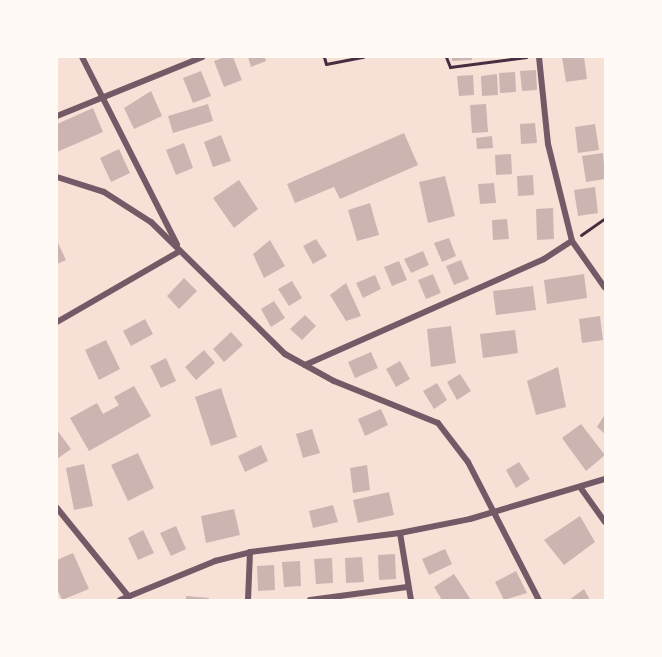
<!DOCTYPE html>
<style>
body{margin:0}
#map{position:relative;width:662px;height:657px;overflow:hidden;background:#f7e1d7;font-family:"Public Sans",sans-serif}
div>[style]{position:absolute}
.building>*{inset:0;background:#ccb4b1}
.path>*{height:3px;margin:-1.5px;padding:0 1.5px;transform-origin:1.5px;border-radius:1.5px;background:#4a2c40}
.minor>*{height:6px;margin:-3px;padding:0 3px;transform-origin:3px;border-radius:3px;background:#755966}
span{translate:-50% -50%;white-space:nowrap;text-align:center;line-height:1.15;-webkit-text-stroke:6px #fffaf5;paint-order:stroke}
.frame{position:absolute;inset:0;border:58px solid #fffaf5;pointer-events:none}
</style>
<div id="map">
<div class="building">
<i style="clip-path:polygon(225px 57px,233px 57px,242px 80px,224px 87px,214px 61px)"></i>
<i style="clip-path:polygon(248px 57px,265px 57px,266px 61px,251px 67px)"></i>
<i style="clip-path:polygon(452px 57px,472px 57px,472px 60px,452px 61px)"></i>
<i style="clip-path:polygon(562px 57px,584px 57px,587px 79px,566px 82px)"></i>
<i style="clip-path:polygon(536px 70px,537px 90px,522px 91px,520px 71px)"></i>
<i style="clip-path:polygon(201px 71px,211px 96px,193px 103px,183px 78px)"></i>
<i style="clip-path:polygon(515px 72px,516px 92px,500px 93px,499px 73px)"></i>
<i style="clip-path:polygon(497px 74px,498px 95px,482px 96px,481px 76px)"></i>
<i style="clip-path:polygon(473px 75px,474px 95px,459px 96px,457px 76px)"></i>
<i style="clip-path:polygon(151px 91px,162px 116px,134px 129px,124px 108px)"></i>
<i style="clip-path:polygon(208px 104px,213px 121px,173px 133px,168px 116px)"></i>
<i style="clip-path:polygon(486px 104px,488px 132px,472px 133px,470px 105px)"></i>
<i style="clip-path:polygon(93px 108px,103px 132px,57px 152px,57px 124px)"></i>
<i style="clip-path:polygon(535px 123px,537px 143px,521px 144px,520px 124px)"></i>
<i style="clip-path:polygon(595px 124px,599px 150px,578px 153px,575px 127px)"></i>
<i style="clip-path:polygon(404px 133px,418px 165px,340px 199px,334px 187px,295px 203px,287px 184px)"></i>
<i style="clip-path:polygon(221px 135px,231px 161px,213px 167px,204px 142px)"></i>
<i style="clip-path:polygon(492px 136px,493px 148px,477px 149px,476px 138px)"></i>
<i style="clip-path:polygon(184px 143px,193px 168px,176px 175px,166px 150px)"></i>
<i style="clip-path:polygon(119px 149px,130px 173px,111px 182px,100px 158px)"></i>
<i style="clip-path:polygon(603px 153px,605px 179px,586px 182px,582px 156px)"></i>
<i style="clip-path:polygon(511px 154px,512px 174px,496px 175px,495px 155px)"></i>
<i style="clip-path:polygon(533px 175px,534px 195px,518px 196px,517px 176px)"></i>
<i style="clip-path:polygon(445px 176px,455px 216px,428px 223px,419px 182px)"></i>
<i style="clip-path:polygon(239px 180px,258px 209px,234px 228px,213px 198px)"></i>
<i style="clip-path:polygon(494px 183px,496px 203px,480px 204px,478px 184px)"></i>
<i style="clip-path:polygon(595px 187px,598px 213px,578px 216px,574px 190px)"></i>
<i style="clip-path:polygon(370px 203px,379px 235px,357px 241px,348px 210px)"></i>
<i style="clip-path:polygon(553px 208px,554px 239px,537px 240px,536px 209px)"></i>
<i style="clip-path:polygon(507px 219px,509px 239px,493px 240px,492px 220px)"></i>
<i style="clip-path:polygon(449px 238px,456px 256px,442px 262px,434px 243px)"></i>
<i style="clip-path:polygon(316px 239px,327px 256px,313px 264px,303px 246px)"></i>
<i style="clip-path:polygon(270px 240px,285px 266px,264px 278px,253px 254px)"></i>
<i style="clip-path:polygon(57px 241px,66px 260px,57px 264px)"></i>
<i style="clip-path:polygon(423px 251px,429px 265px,411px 273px,404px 259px)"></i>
<i style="clip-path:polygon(461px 260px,469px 279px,454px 285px,446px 266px)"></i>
<i style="clip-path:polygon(399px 261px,407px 280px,392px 286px,384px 267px)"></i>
<i style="clip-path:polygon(433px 274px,441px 293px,426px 299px,418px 280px)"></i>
<i style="clip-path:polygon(584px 274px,587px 298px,547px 304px,544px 280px)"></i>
<i style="clip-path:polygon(375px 275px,381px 289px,363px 298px,356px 283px)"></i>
<i style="clip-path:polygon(184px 278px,197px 291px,179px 309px,167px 296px)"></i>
<i style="clip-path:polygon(292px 281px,302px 298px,289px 306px,278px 289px)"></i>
<i style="clip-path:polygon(346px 283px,361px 316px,346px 321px,330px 295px)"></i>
<i style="clip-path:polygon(533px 286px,536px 310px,496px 315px,493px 291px)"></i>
<i style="clip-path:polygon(274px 301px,285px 318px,271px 327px,261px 309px)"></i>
<i style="clip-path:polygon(305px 315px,316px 326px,302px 340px,290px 329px)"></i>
<i style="clip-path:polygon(600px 316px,603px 340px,582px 343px,579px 319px)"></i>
<i style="clip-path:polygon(145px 319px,153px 334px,131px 346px,123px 331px)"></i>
<i style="clip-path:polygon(451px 326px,456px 363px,431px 367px,427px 329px)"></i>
<i style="clip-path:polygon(515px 330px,518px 353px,483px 358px,480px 334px)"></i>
<i style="clip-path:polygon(231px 332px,243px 345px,224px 362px,213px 349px)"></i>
<i style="clip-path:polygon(106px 340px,120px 369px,99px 380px,85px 350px)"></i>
<i style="clip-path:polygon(204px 350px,215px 363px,196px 380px,185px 367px)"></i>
<i style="clip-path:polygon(371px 352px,378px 368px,355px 378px,348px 362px)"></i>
<i style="clip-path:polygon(166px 358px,176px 381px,161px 388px,150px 366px)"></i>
<i style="clip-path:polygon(400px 361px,410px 379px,396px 387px,386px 369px)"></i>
<i style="clip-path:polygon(558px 367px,566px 407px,536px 415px,527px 381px)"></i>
<i style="clip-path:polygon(460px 374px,471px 391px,457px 400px,447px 382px)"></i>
<i style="clip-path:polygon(437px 383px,447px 400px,434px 409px,423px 391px)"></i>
<i style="clip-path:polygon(134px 386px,151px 416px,89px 451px,70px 418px,97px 403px,103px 414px,119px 405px,114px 397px)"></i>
<i style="clip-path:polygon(221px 388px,237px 437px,211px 446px,195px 397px)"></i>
<i style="clip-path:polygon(381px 409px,388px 425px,365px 436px,358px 419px)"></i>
<i style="clip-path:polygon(605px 414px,605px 434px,597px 427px)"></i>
<i style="clip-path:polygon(581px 424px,605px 455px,586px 471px,562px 438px)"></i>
<i style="clip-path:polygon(312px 429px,320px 453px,303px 458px,296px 434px)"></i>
<i style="clip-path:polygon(57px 430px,71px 449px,57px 459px)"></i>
<i style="clip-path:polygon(261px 445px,268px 461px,245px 472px,238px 456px)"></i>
<i style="clip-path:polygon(138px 453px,154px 488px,128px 501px,111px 465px)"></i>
<i style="clip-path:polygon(519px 462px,530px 479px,516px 488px,506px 470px)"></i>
<i style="clip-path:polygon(84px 464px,93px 506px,74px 510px,66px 468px)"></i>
<i style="clip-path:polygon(367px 465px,370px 490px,353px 493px,350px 468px)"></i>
<i style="clip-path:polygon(389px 492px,394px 515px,358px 523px,353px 500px)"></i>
<i style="clip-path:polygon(333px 505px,338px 522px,313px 528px,309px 511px)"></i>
<i style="clip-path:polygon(234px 509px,240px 535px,206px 543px,201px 516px)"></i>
<i style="clip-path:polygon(580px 516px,595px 542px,564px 565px,544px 540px)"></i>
<i style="clip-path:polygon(176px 526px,186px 549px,171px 556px,160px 533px)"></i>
<i style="clip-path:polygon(143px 530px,154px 553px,138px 560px,128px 538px)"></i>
<i style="clip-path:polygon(445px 549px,452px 564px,429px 575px,422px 559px)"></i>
<i style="clip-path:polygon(73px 553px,89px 589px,62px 600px,57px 589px,57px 560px)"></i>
<i style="clip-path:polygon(395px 554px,396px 579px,379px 580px,378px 555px)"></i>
<i style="clip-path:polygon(362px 557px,364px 582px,346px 583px,345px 558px)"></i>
<i style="clip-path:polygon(332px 558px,333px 583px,316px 584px,314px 559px)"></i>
<i style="clip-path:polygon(300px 561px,301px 586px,284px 587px,282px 562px)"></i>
<i style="clip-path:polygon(274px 565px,275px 590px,258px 591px,257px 566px)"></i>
<i style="clip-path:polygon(516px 571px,527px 593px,504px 600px,495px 582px)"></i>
<i style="clip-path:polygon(454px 574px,471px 600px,442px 600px,434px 587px)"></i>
<i style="clip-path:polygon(584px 589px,590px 600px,569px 600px)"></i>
<i style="clip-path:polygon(186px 596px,209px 598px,209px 600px,186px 600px)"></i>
</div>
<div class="path">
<i style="left:324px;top:57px;width:7px;rotate:74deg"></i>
<i style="left:326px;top:64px;width:38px;rotate:-11deg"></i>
<i style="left:446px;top:57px;width:11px;rotate:68deg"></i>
<i style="left:450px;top:67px;width:77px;rotate:-7.5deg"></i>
<i style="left:581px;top:235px;width:29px;rotate:-35deg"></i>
</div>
<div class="minor">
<i style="left:82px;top:57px;width:210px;rotate:63.1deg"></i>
<i style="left:539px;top:57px;width:87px;rotate:84.1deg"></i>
<i style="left:548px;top:144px;width:100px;rotate:76.1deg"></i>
<i style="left:572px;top:241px;width:57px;rotate:54.9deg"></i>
<i style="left:57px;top:116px;width:157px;rotate:-22.1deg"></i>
<i style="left:57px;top:177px;width:49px;rotate:17.7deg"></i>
<i style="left:104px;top:192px;width:56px;rotate:32.6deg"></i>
<i style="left:151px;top:222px;width:188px;rotate:44.6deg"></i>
<i style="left:285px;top:354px;width:56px;rotate:28.9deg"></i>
<i style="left:334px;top:381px;width:112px;rotate:22deg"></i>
<i style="left:438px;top:423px;width:49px;rotate:52.4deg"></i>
<i style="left:468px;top:462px;width:155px;rotate:62.8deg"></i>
<i style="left:57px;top:322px;width:142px;rotate:-30deg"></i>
<i style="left:305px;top:365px;width:261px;rotate:-23.9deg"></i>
<i style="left:544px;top:259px;width:33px;rotate:-33deg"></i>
<i style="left:580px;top:487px;width:43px;rotate:54.5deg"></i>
<i style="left:57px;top:508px;width:114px;rotate:51deg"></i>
<i style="left:400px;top:533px;width:68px;rotate:80.7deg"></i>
<i style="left:120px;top:600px;width:103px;rotate:-22.3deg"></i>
<i style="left:215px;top:561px;width:36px;rotate:-14deg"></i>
<i style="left:250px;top:552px;width:151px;rotate:-7.2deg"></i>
<i style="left:400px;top:533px;width:71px;rotate:-11.3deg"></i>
<i style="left:470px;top:519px;width:141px;rotate:-16.5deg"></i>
<i style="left:248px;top:600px;width:48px;rotate:-87.6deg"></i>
<i style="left:310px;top:600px;width:98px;rotate:-7.6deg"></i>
</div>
<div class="frame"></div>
</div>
